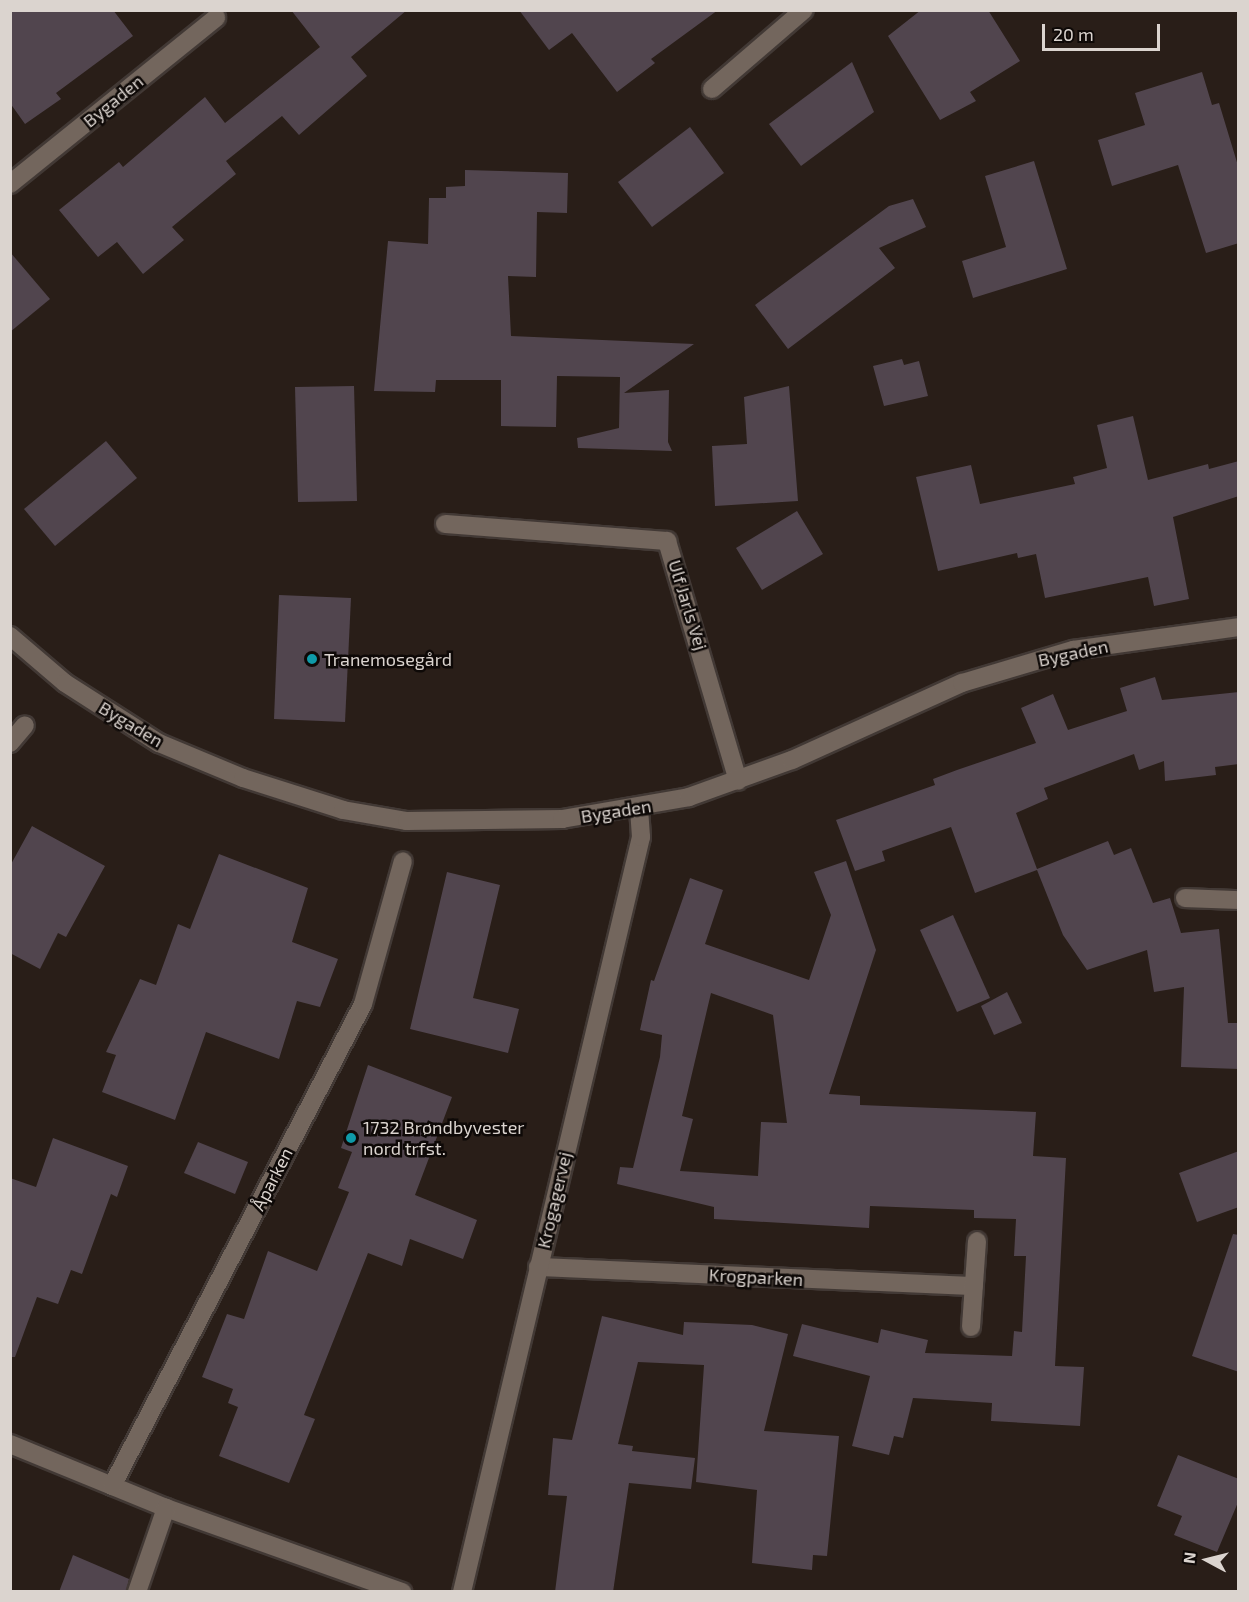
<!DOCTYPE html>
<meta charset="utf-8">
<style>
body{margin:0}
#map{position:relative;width:1249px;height:1602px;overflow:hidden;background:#291e18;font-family:"Exo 2",sans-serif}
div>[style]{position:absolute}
.building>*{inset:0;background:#51454e}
.roads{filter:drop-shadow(2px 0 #423935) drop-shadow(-2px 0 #423935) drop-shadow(0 2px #423935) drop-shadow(0 -2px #423935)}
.minor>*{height:18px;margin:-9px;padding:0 9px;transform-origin:9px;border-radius:9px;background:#73665d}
.tertiary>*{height:18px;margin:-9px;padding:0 9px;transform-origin:9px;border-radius:9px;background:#73665d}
.dots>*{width:16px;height:16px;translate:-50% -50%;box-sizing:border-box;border:3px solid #0e0907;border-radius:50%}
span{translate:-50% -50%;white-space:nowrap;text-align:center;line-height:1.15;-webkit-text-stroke:5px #0e0907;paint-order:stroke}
.street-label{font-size:18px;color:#dbd4cf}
.poi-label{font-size:18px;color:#dbd4cf}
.left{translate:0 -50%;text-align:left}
.frame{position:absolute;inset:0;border:12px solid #dbd4cf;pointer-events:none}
.north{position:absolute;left:1177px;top:1530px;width:60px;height:60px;-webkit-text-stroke:4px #0e0907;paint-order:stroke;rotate:277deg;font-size:16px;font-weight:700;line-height:24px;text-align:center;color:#dbd4cf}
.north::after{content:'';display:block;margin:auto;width:21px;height:27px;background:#dbd4cf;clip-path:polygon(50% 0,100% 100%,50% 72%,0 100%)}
.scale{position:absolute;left:1042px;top:24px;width:118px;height:27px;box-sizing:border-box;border:3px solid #dbd4cf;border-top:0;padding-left:8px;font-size:18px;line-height:21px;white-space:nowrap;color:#dbd4cf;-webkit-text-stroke:4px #0e0907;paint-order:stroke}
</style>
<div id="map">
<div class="building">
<i style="clip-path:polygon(10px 10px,113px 10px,133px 36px,56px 93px,61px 99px,25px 124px,10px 103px)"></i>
<i style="clip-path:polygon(291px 10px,407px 10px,351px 57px,367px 76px,299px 135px,282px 116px,226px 161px,236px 174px,172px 227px,184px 240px,143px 274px,117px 242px,98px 257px,59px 210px,119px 162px,123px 167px,205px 97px,225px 123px,320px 47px)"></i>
<i style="clip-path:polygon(519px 10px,718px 10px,651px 59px,655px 63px,617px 92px,572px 33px,549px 50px)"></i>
<i style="clip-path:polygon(921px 10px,988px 10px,1020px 61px,970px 92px,976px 101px,940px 120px,888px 36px)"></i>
<i style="clip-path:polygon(852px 62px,874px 112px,801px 166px,769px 124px)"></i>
<i style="clip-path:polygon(1202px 72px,1212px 105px,1219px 103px,1239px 169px,1239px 243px,1206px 253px,1178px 165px,1112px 186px,1098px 140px,1145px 125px,1135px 93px)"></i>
<i style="clip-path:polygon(690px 127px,724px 173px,652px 227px,618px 182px)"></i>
<i style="clip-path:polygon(1034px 161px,1067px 269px,973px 298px,962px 261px,1006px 247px,985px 176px)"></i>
<i style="clip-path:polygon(465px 170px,568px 173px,567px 213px,537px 212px,536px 277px,508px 276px,511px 336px,694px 344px,624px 393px,669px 390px,668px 442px,672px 451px,578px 448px,577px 438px,619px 428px,620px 377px,557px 376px,556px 427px,501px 426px,501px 380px,436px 380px,435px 392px,374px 391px,388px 241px,428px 244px,429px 198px,446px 198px,446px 187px,465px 186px)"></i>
<i style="clip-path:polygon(913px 199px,926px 227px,879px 248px,895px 268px,788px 349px,755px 305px,889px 206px)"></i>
<i style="clip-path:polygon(10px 252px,50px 299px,10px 332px)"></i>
<i style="clip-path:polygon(902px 359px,904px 365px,919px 361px,928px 396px,884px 406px,873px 366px)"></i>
<i style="clip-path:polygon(354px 386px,357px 501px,298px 502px,295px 387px)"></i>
<i style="clip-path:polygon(789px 386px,798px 501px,715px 506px,712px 446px,747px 444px,744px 397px)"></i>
<i style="clip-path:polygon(1133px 416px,1148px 480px,1208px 464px,1209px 469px,1239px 461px,1239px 496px,1173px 517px,1189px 599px,1154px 606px,1148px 577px,1045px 598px,1036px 554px,1018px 558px,1017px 553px,938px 571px,916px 477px,971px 465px,980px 504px,1075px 484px,1073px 477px,1107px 468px,1097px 425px)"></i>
<i style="clip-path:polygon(106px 441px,137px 478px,55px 546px,24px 509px)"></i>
<i style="clip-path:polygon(797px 511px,823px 554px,762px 590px,736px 548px)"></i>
<i style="clip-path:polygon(279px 595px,351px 598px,345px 722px,274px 719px)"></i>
<i style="clip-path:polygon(1155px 677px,1162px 700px,1239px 692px,1239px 764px,1215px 767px,1216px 775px,1165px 781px,1164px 761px,1139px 770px,1134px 754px,1044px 788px,1048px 799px,1016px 813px,1037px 869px,1108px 841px,1114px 855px,1131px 848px,1153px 903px,1170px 898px,1181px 933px,1219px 929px,1228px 1023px,1239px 1023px,1239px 1069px,1181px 1067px,1184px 987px,1154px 992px,1147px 950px,1087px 970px,1063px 935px,1037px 870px,975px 893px,951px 827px,882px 851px,885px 861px,855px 871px,836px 820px,935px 785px,933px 779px,957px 770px,1036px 743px,1021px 708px,1053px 694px,1068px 730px,1127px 711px,1120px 688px)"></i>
<i style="clip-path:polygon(32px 826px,105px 866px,66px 937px,58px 933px,40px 969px,10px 953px,10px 866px)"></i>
<i style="clip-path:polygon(219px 854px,308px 888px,292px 942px,338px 959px,320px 1007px,297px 1001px,279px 1059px,206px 1032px,175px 1120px,102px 1092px,116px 1055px,106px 1052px,140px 979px,156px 985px,178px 924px,190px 929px)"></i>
<i style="clip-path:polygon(evenodd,846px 861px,876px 950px,829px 1094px,860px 1096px,860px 1105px,1036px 1112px,1033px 1156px,1066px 1158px,1055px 1366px,1084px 1367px,1080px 1426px,991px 1421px,992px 1403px,913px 1398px,903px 1438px,894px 1436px,889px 1455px,852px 1446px,870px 1376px,793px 1356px,802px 1324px,878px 1343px,881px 1329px,928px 1340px,925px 1353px,1012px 1356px,1014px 1331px,1022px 1332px,1026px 1256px,1014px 1256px,1016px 1219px,974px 1218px,974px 1210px,870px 1206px,869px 1228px,714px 1219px,714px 1207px,617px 1184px,620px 1167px,633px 1168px,660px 1057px,662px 1035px,640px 1030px,651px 980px,654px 981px,690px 878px,723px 890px,705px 944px,809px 980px,831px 915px,814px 872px,846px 861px,711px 993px,773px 1015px,787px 1123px,761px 1122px,758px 1176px,680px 1171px,693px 1119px,682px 1116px,711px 993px)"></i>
<i style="clip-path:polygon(447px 872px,500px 885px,473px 998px,519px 1009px,508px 1053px,410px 1029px)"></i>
<i style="clip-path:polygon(953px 915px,990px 998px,957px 1012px,920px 930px)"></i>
<i style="clip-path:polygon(1007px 992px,1022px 1023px,994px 1035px,981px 1006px)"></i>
<i style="clip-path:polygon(368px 1065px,452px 1097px,415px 1195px,477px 1220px,463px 1259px,410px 1239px,402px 1266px,368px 1253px,304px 1415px,315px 1419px,289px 1483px,219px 1456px,238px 1407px,228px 1403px,233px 1389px,202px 1377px,227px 1314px,244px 1319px,268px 1251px,317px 1271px,349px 1192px,338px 1188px,352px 1152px,341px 1148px)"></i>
<i style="clip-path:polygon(53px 1138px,128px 1166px,117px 1197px,111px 1194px,82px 1274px,71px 1270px,58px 1304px,37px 1297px,15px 1357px,10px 1357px,10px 1178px,36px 1187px)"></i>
<i style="clip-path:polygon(198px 1142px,248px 1162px,235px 1194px,184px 1173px)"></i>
<i style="clip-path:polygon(1239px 1151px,1239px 1207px,1197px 1222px,1179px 1173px)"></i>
<i style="clip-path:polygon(1233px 1234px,1239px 1235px,1239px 1372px,1192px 1356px)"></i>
<i style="clip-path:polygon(602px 1316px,683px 1335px,684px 1322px,752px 1325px,788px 1334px,764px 1431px,839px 1436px,827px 1556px,813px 1555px,812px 1570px,752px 1563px,757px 1490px,696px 1482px,704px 1365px,638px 1362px,618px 1444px,633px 1446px,632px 1451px,695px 1458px,691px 1489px,629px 1483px,613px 1592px,555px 1592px,567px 1496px,548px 1495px,553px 1438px,572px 1440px)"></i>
<i style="clip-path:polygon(1178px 1455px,1239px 1479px,1239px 1500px,1217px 1552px,1174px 1535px,1182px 1516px,1157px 1506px)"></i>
<i style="clip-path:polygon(73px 1555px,129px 1579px,126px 1592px,59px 1592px)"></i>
</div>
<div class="roads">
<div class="minor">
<i style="left:712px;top:89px;width:121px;rotate:-40.7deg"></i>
<i style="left:10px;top:184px;width:265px;rotate:-38.9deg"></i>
<i style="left:445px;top:524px;width:223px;rotate:4.4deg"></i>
<i style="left:667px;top:541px;width:250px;rotate:73.5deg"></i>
<i style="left:10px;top:743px;width:23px;rotate:-50deg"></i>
<i style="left:1185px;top:898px;width:53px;rotate:2.2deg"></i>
<i style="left:538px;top:1267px;width:436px;rotate:2.5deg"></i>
<i style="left:971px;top:1327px;width:86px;rotate:-86deg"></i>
<i style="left:10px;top:1444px;width:169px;rotate:22.3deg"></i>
<i style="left:166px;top:1508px;width:251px;rotate:19.6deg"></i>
<i style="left:112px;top:1486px;width:543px;rotate:-62.49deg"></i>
<i style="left:363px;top:1004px;width:148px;rotate:-74.4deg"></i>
<i style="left:137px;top:1592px;width:89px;rotate:-71deg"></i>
<i style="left:462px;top:1592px;width:776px;rotate:-76.66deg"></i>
<i style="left:641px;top:837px;width:28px;rotate:-94deg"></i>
</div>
<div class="tertiary">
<i style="left:10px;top:636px;width:72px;rotate:40.5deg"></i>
<i style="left:65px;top:683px;width:112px;rotate:32.6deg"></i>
<i style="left:159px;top:743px;width:91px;rotate:22.6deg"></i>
<i style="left:243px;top:778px;width:105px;rotate:17.7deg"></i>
<i style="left:343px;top:810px;width:65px;rotate:9.8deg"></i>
<i style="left:407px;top:821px;width:155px;rotate:-0.7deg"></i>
<i style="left:562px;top:819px;width:129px;rotate:-9.8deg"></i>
<i style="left:689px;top:797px;width:109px;rotate:-19.8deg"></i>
<i style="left:792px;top:760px;width:187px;rotate:-24.4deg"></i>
<i style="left:962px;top:683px;width:116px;rotate:-16.6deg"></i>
<i style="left:1073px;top:650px;width:167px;rotate:-7.9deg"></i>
</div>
</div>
<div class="dots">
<i style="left:312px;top:659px;background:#0f9aa8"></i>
<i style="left:351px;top:1138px;background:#0f9aa8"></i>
</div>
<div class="street-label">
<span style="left:113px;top:101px;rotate:-39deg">Bygaden</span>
<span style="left:688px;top:605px;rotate:73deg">Ulf Jarls Vej</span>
<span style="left:1073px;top:653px;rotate:-12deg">Bygaden</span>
<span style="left:131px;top:724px;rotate:31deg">Bygaden</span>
<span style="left:616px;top:811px;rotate:-9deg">Bygaden</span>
<span style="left:272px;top:1179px;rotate:-63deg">Åparken</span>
<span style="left:554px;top:1200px;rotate:-77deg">Krogagervej</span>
<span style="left:756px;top:1277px;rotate:3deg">Krogparken</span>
</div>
<div class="poi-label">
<span class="left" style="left:324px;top:659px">Tranemosegård</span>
<span class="left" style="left:363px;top:1138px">1732 Brøndbyvester<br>nord trfst.</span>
</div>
<div class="frame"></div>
<div class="north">N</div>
<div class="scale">20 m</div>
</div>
